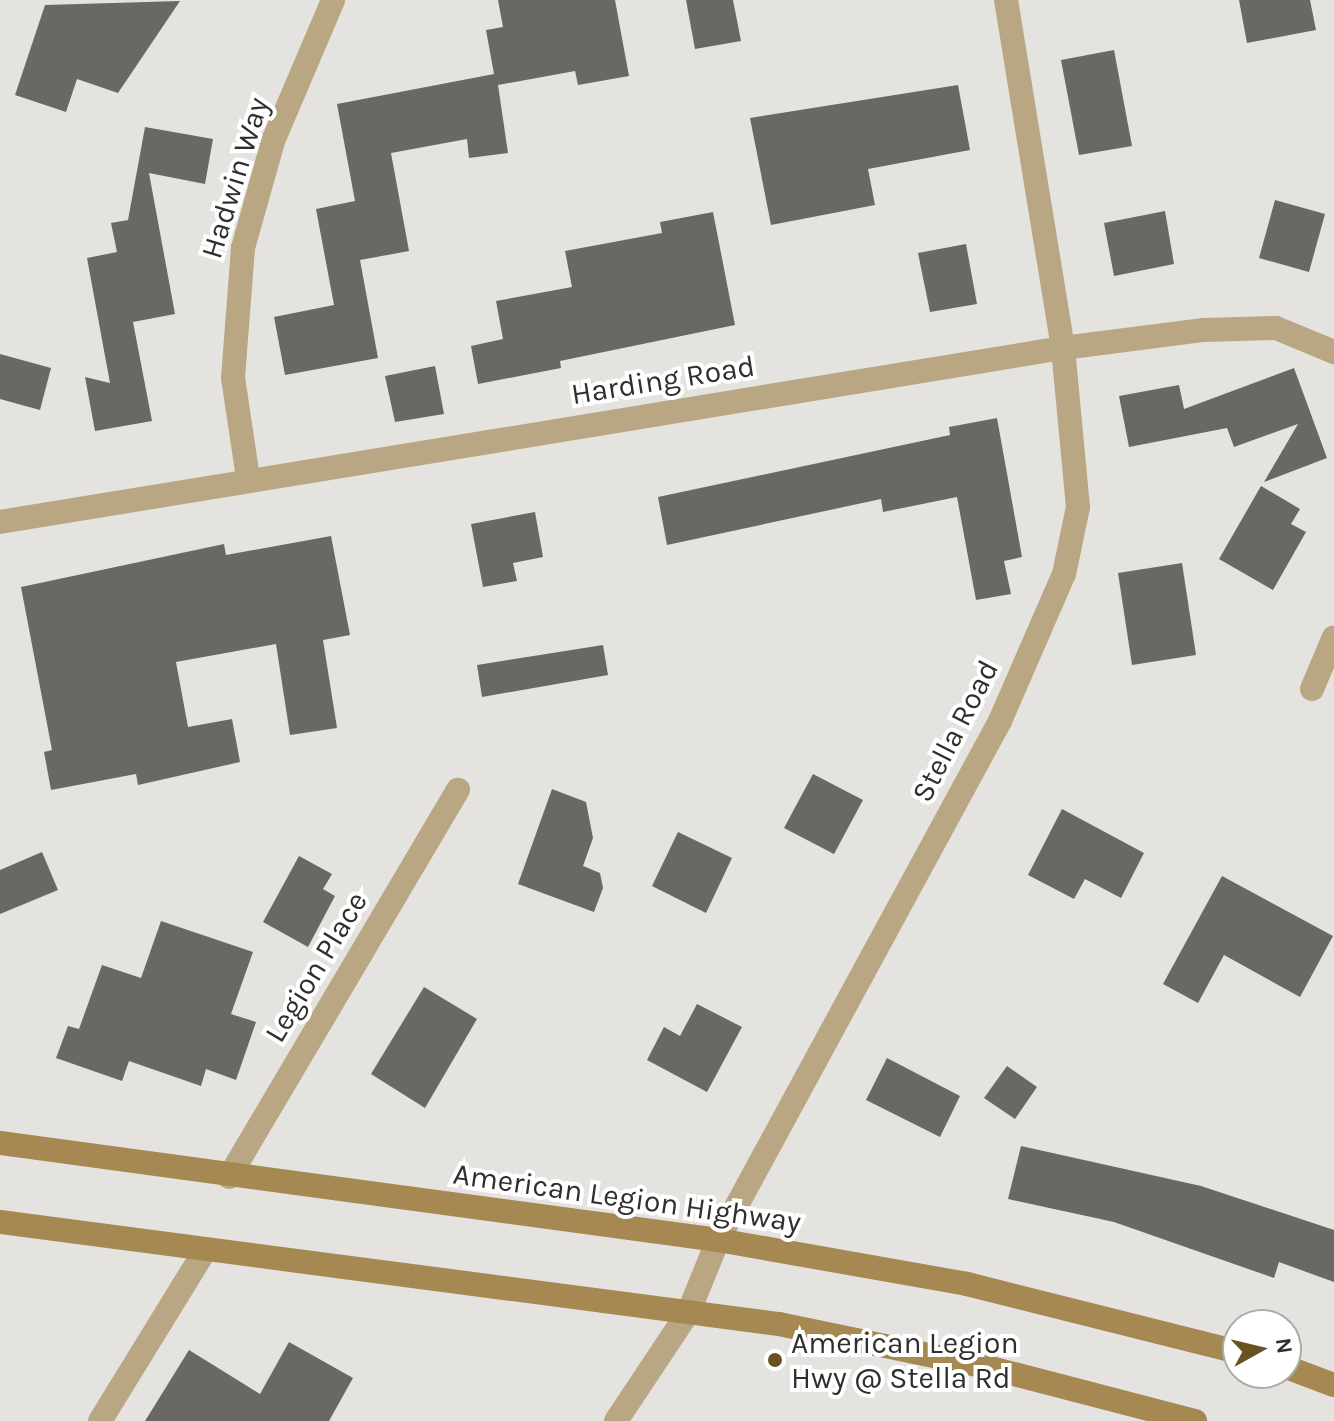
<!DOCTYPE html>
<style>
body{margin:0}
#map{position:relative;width:1334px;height:1421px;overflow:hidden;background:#e5e3df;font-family:Karla,sans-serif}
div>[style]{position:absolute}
.building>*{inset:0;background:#6a6865}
.street>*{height:24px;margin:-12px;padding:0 12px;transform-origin:12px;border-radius:12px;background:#b9a783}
.secondary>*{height:24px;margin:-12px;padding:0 12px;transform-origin:12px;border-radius:12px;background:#a58852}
.dots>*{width:22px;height:22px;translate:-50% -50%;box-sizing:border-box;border:4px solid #fff;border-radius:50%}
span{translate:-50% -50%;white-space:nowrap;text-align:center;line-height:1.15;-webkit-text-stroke:8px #fff;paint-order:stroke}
.street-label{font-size:30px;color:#302f2d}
.poi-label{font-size:30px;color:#302f2d}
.left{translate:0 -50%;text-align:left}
.north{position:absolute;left:1222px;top:1309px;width:80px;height:80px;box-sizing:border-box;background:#fff;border:2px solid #acacab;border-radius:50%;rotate:82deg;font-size:22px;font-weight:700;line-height:32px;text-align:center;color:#302f2d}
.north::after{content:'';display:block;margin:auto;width:28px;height:36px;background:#695222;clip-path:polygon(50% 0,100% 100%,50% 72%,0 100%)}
</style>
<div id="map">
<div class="building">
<i style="clip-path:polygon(498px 0,615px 0,629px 76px,578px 85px,575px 71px,498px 85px,508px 153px,469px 158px,467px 139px,391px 153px,409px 251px,360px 260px,378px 358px,285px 375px,274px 317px,334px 305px,316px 209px,355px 201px,337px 104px,494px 74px,486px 30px,503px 27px)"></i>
<i style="clip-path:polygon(686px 0,733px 0,741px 41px,695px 49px)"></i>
<i style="clip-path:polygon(1239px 0,1310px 0,1316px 30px,1247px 43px)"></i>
<i style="clip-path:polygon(180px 1px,118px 93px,77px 79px,66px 112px,15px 95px,45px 5px)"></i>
<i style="clip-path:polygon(1114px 50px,1132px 146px,1079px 155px,1061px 60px)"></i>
<i style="clip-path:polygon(958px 85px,970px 150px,868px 169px,875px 205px,771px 225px,750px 118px)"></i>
<i style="clip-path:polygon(145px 127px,213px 139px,205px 184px,149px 173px,175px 314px,133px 322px,152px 421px,95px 431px,85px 377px,110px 383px,87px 258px,117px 252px,111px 223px,128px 220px)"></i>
<i style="clip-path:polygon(1275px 200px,1325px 214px,1309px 272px,1259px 258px)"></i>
<i style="clip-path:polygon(1165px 211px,1174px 264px,1114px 276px,1104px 223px)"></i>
<i style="clip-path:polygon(713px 212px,735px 325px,560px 361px,561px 368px,478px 384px,471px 346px,503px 339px,496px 301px,572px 287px,565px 251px,662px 233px,660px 222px)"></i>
<i style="clip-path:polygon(966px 244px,977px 304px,930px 312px,918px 253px)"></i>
<i style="clip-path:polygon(0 354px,51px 368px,40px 410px,0 399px)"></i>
<i style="clip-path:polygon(435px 366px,444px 414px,395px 422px,385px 376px)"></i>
<i style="clip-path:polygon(1294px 368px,1327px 458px,1264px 482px,1298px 424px,1234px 447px,1227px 428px,1129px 447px,1119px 396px,1179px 385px,1184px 409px)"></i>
<i style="clip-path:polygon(997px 418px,1022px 557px,1004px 561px,1011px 594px,976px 600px,957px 497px,883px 512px,881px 499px,667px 545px,658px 497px,950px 435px,949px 427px)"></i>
<i style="clip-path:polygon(1261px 486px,1300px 509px,1291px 524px,1306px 532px,1273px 590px,1219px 559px)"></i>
<i style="clip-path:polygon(535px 512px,543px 557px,513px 563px,517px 581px,483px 587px,471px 524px)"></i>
<i style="clip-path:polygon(331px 536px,350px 635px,323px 640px,337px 728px,290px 735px,276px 644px,176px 662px,188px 727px,232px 719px,240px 762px,138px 785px,136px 774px,51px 790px,44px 752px,52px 750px,21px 587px,224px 544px,226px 555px)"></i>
<i style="clip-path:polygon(1182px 563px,1196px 655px,1132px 665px,1118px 573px)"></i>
<i style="clip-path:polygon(603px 645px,608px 675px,482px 697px,477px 665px)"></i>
<i style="clip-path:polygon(813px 774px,863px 800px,834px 854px,784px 828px)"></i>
<i style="clip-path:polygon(552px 789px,586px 802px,593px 838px,583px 866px,600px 873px,603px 888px,594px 912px,518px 884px)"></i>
<i style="clip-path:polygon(1062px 809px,1144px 853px,1121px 898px,1085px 879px,1074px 899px,1028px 875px)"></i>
<i style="clip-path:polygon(678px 832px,732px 858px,706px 913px,652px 886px)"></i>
<i style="clip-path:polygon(42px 852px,58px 890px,0 914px,0 870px)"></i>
<i style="clip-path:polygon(299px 856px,332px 874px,323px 889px,335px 896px,308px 947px,263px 922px)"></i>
<i style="clip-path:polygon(1222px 876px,1333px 936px,1300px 997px,1224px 955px,1198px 1003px,1163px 984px)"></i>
<i style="clip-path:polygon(161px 921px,253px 952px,231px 1014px,256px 1022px,236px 1080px,206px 1069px,201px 1086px,129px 1061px,122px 1081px,56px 1058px,68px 1026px,79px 1029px,102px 965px,141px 978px)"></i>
<i style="clip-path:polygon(424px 987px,477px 1019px,425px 1108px,371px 1074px)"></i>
<i style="clip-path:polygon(697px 1004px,742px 1027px,707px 1092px,647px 1060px,664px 1027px,680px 1036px)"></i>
<i style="clip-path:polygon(887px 1058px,960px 1096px,940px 1137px,866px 1100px)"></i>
<i style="clip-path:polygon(1007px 1066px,1037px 1087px,1015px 1119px,984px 1098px)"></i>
<i style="clip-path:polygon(1021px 1146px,1201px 1186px,1334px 1230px,1334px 1282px,1279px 1262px,1274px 1278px,1114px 1222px,1008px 1199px)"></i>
<i style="clip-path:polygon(289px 1342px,353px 1378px,329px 1421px,145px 1421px,189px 1350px,260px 1394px)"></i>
</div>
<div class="street">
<i style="left:248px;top:478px;width:101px;rotate:-98.5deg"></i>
<i style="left:233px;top:378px;width:130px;rotate:-85.6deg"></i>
<i style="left:243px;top:248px;width:111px;rotate:-74.3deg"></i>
<i style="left:273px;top:141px;width:153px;rotate:-66.9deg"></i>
<i style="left:0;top:522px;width:1077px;rotate:-9.3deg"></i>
<i style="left:1063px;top:348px;width:142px;rotate:-7.3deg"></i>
<i style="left:1204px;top:330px;width:72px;rotate:-1.6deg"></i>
<i style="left:1276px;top:328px;width:63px;rotate:22.5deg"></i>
<i style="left:1312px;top:689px;width:56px;rotate:-67.1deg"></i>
<i style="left:229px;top:1177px;width:450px;rotate:-59.4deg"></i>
<i style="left:100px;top:1421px;width:202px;rotate:-58.4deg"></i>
<i style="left:616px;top:1421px;width:132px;rotate:-56.4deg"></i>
<i style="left:689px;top:1311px;width:77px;rotate:-67.8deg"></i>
<i style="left:718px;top:1240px;width:591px;rotate:-61.48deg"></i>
<i style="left:1000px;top:721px;width:160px;rotate:-66.5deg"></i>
<i style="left:1064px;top:574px;width:68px;rotate:-78.2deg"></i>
<i style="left:1078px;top:507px;width:160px;rotate:-95.4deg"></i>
<i style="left:1063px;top:348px;width:353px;rotate:-99.3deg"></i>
</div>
<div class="secondary">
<i style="left:0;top:1143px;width:725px;rotate:7.69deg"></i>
<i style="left:718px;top:1240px;width:253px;rotate:10deg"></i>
<i style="left:967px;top:1284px;width:279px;rotate:14.1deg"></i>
<i style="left:0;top:1222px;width:786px;rotate:7.46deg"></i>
<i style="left:779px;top:1324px;width:217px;rotate:11.7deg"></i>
<i style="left:991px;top:1368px;width:211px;rotate:14.6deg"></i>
<i style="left:1286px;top:1367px;width:51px;rotate:20.6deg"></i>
</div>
<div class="dots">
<i style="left:775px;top:1360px;background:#695222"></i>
</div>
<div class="street-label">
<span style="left:235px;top:178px;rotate:-73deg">Hadwin Way</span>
<span style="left:663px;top:380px;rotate:-9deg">Harding Road</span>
<span style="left:955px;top:731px;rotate:-63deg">Stella Road</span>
<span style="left:316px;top:967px;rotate:-59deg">Legion Place</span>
<span style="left:627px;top:1198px;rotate:8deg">American Legion Highway</span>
</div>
<div class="poi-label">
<span class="left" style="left:791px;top:1360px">American Legion<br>Hwy @ Stella Rd</span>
</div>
<div class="north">N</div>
</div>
